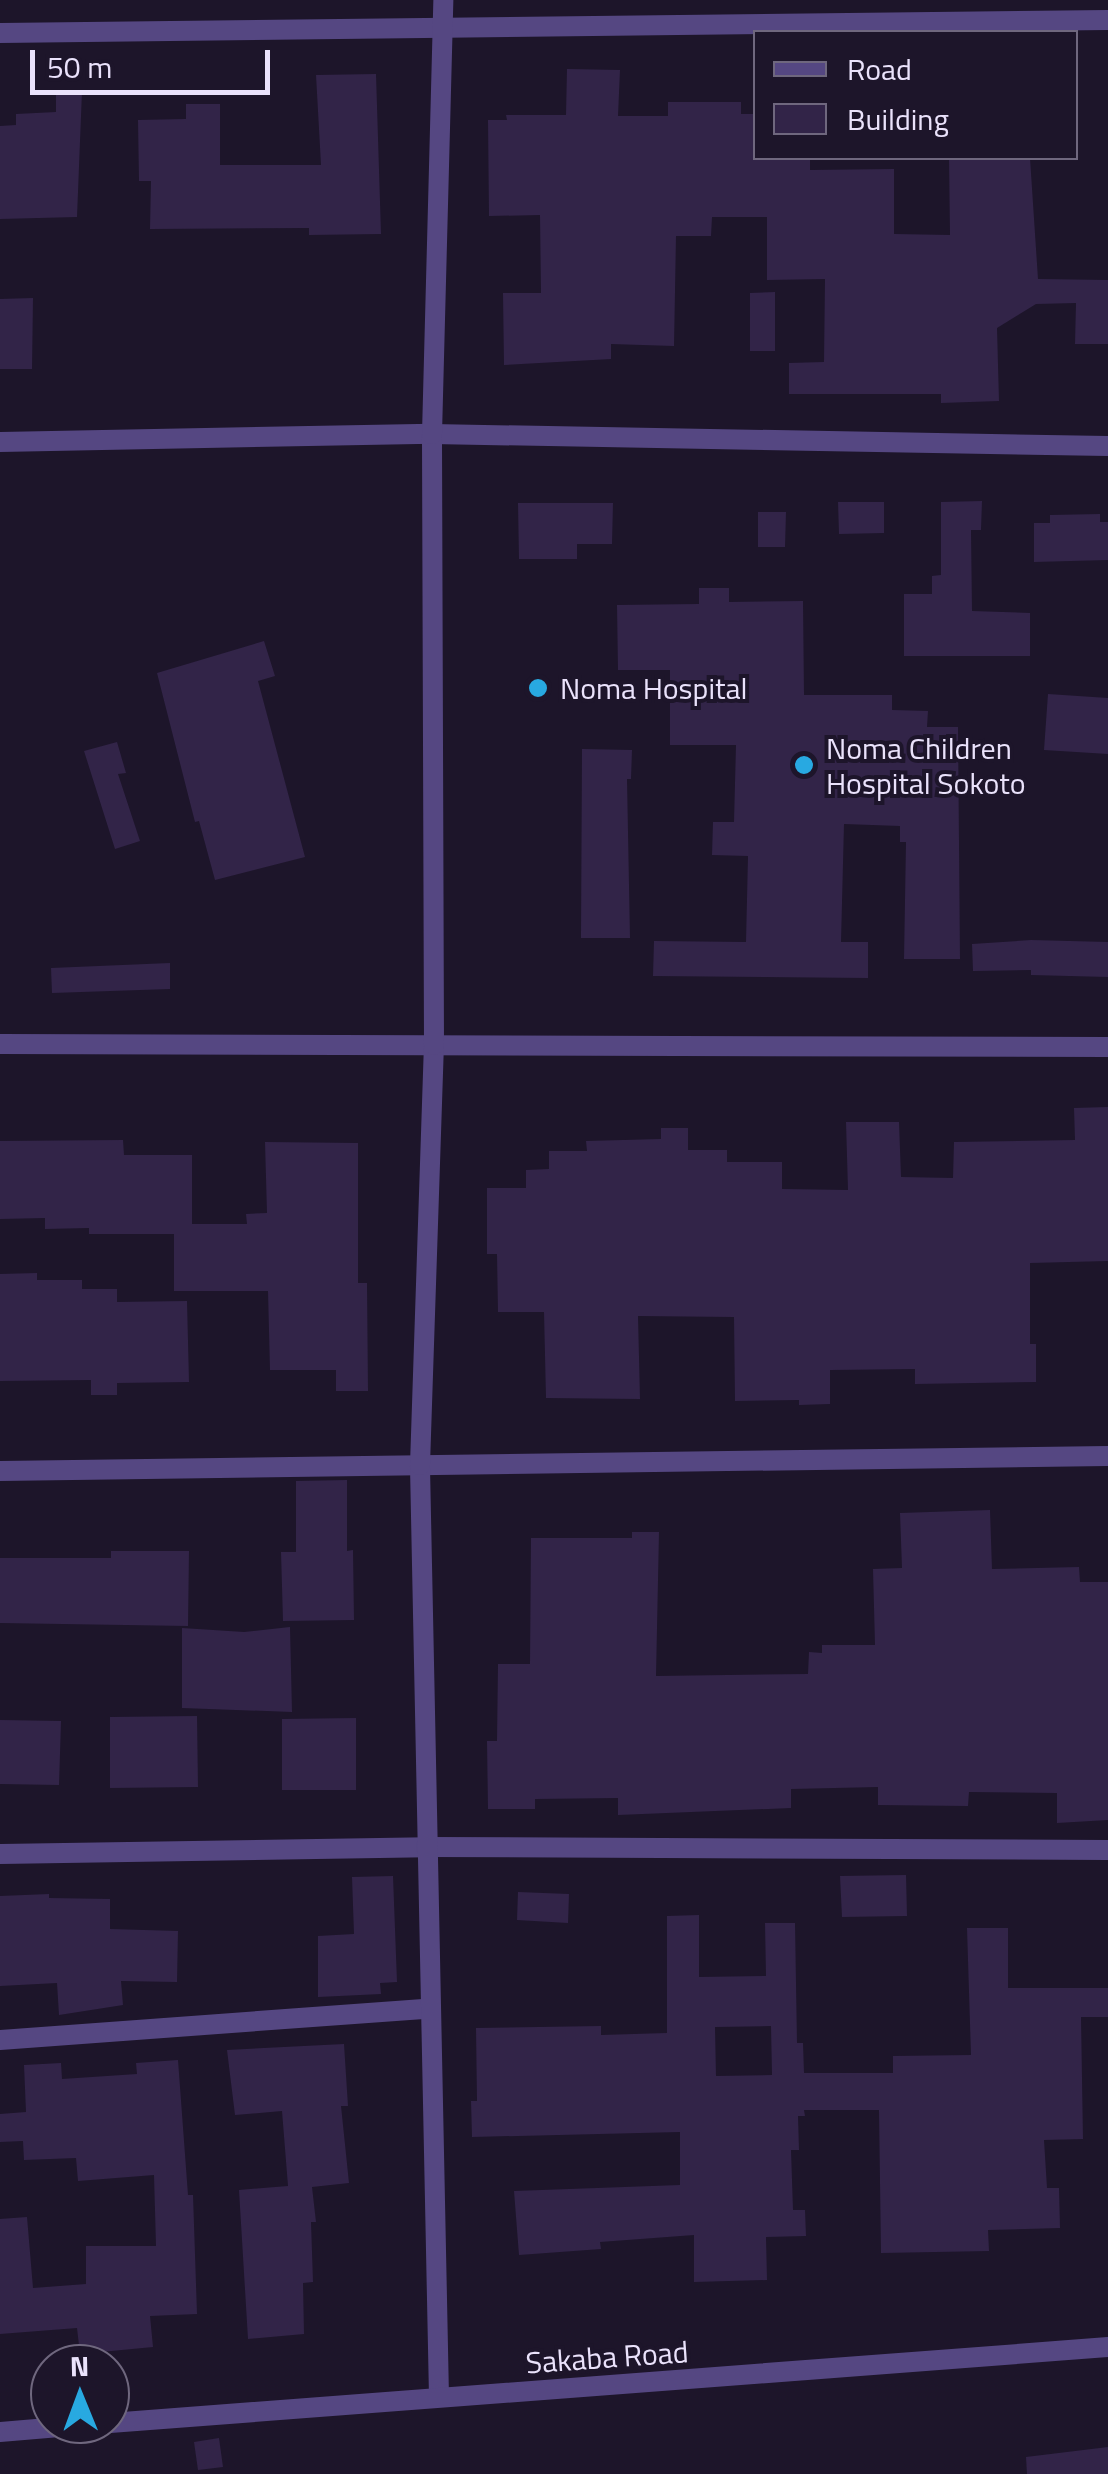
<!DOCTYPE html>
<style>
body{margin:0}
#map{position:relative;width:1108px;height:2474px;overflow:hidden;background:#1d152a;font-family:"Titillium Web",sans-serif}
div>[style]{position:absolute}
.building>*{inset:0;background:#322448}
.minor>*{height:20px;margin:-10px;padding:0 10px;transform-origin:10px;border-radius:10px;background:#554782}
.dots>*{width:28px;height:28px;translate:-50% -50%;box-sizing:border-box;border:5px solid #1d152a;border-radius:50%}
span{translate:-50% -50%;white-space:nowrap;text-align:center;line-height:1.15;-webkit-text-stroke:8px #1d152a;paint-order:stroke}
.poi-label{font-size:30px;color:#eae2fb}
.left{translate:0 -50%;text-align:left}
.street-label{font-size:30px;color:#eae2fb}
.legend{position:absolute;left:753px;top:30px;width:325px;height:130px;box-sizing:border-box;background:#1d152a;border:2px solid #6f677e;margin:0;padding:12px 18px;list-style:none;font-size:30px;color:#eae2fb}
.legend li{display:flex;align-items:center;gap:20px;height:50px}
.legend b{width:50px;border:2px solid #6f677e}
.north{position:absolute;left:30px;top:2344px;width:100px;height:100px;box-sizing:border-box;background:#1d152a;border:2px solid #6f677e;border-radius:50%;rotate:359deg;font-size:28px;font-weight:700;line-height:40px;text-align:center;color:#eae2fb}
.north::after{content:'';display:block;margin:auto;width:35px;height:45px;background:#28a9e1;clip-path:polygon(50% 0,100% 100%,50% 72%,0 100%)}
.scale{position:absolute;left:30px;top:50px;width:240px;height:45px;box-sizing:border-box;border:5px solid #eae2fb;border-top:0;padding-left:12px;font-size:30px;line-height:35px;white-space:nowrap;color:#eae2fb;-webkit-text-stroke:8px #1d152a;paint-order:stroke}
</style>
<div id="map">
<div class="building">
<i style="clip-path:polygon(567px 69px,620px 70px,618px 116px,668px 116px,668px 102px,741px 102px,741px 114px,756px 114px,756px 158px,810px 158px,810px 170px,894px 169px,894px 234px,950px 235px,949px 158px,1030px 158px,1038px 279px,1108px 280px,1108px 344px,1075px 344px,1076px 303px,1036px 304px,997px 328px,999px 401px,941px 403px,941px 394px,789px 394px,789px 363px,824px 362px,825px 279px,767px 280px,767px 217px,712px 217px,711px 236px,676px 236px,674px 346px,611px 344px,611px 359px,504px 365px,503px 293px,541px 293px,540px 215px,489px 216px,488px 120px,507px 120px,506px 115px,566px 115px)"></i>
<i style="clip-path:polygon(376px 74px,381px 234px,309px 235px,309px 228px,150px 229px,151px 181px,139px 181px,138px 120px,186px 119px,186px 104px,220px 104px,220px 165px,321px 165px,316px 75px)"></i>
<i style="clip-path:polygon(56px 91px,82px 91px,77px 217px,0 219px,0 126px,16px 125px,16px 114px,56px 112px)"></i>
<i style="clip-path:polygon(775px 292px,775px 351px,750px 351px,750px 293px)"></i>
<i style="clip-path:polygon(33px 298px,32px 369px,0 369px,0 299px)"></i>
<i style="clip-path:polygon(982px 501px,981px 530px,971px 530px,972px 611px,1030px 613px,1030px 656px,904px 656px,904px 594px,932px 594px,932px 576px,941px 575px,941px 502px)"></i>
<i style="clip-path:polygon(838px 502px,884px 502px,884px 533px,839px 534px)"></i>
<i style="clip-path:polygon(518px 503px,613px 503px,612px 544px,577px 544px,577px 559px,519px 559px)"></i>
<i style="clip-path:polygon(758px 512px,786px 512px,785px 547px,758px 547px)"></i>
<i style="clip-path:polygon(1100px 514px,1100px 522px,1108px 522px,1108px 560px,1034px 562px,1034px 523px,1050px 523px,1050px 515px)"></i>
<i style="clip-path:polygon(699px 588px,729px 588px,729px 602px,803px 601px,804px 695px,892px 695px,892px 710px,928px 711px,927px 727px,958px 727px,960px 959px,904px 959px,906px 842px,900px 842px,900px 826px,844px 824px,841px 942px,868px 942px,868px 978px,653px 976px,654px 941px,746px 942px,748px 856px,712px 855px,713px 822px,734px 822px,736px 745px,670px 745px,670px 670px,618px 670px,617px 605px,699px 604px)"></i>
<i style="clip-path:polygon(264px 641px,275px 676px,258px 681px,305px 857px,215px 880px,199px 821px,195px 822px,157px 673px)"></i>
<i style="clip-path:polygon(1048px 694px,1108px 698px,1108px 754px,1044px 750px)"></i>
<i style="clip-path:polygon(117px 742px,126px 773px,118px 774px,140px 841px,115px 849px,84px 751px)"></i>
<i style="clip-path:polygon(582px 749px,632px 750px,631px 779px,627px 779px,630px 938px,581px 938px)"></i>
<i style="clip-path:polygon(1031px 940px,1108px 942px,1108px 977px,1031px 975px,1031px 970px,973px 971px,972px 944px)"></i>
<i style="clip-path:polygon(170px 963px,170px 989px,52px 993px,51px 968px)"></i>
<i style="clip-path:polygon(1108px 1107px,1108px 1261px,1030px 1263px,1030px 1344px,1036px 1344px,1036px 1382px,915px 1384px,915px 1369px,830px 1370px,830px 1404px,799px 1405px,799px 1400px,735px 1401px,734px 1317px,638px 1316px,640px 1399px,546px 1398px,544px 1312px,498px 1312px,497px 1254px,487px 1254px,487px 1188px,526px 1188px,526px 1170px,549px 1169px,549px 1151px,587px 1151px,586px 1141px,661px 1139px,661px 1128px,688px 1128px,688px 1150px,727px 1150px,727px 1162px,782px 1162px,782px 1189px,848px 1190px,846px 1122px,899px 1122px,901px 1177px,953px 1178px,954px 1142px,1075px 1140px,1074px 1108px)"></i>
<i style="clip-path:polygon(123px 1140px,124px 1155px,192px 1155px,192px 1224px,247px 1224px,246px 1214px,267px 1213px,265px 1142px,358px 1143px,358px 1283px,367px 1283px,368px 1391px,336px 1391px,336px 1370px,270px 1370px,268px 1291px,174px 1291px,174px 1234px,89px 1234px,89px 1228px,45px 1229px,45px 1218px,0 1219px,0 1141px)"></i>
<i style="clip-path:polygon(37px 1273px,37px 1280px,82px 1280px,82px 1289px,117px 1289px,117px 1302px,187px 1301px,189px 1382px,117px 1383px,117px 1395px,91px 1395px,91px 1380px,0 1381px,0 1274px)"></i>
<i style="clip-path:polygon(347px 1480px,347px 1551px,353px 1550px,354px 1620px,283px 1621px,281px 1552px,296px 1552px,296px 1481px)"></i>
<i style="clip-path:polygon(990px 1510px,992px 1569px,1079px 1567px,1080px 1582px,1108px 1582px,1108px 1820px,1057px 1823px,1057px 1793px,969px 1792px,968px 1806px,878px 1805px,878px 1787px,791px 1789px,791px 1808px,618px 1815px,618px 1798px,535px 1799px,535px 1809px,488px 1809px,487px 1741px,497px 1741px,498px 1664px,530px 1664px,531px 1538px,632px 1538px,632px 1532px,659px 1532px,656px 1676px,808px 1674px,809px 1652px,822px 1653px,822px 1645px,875px 1645px,873px 1569px,902px 1568px,900px 1513px)"></i>
<i style="clip-path:polygon(111px 1551px,189px 1551px,188px 1626px,0 1623px,0 1558px,111px 1558px)"></i>
<i style="clip-path:polygon(290px 1627px,292px 1712px,182px 1708px,182px 1628px,244px 1632px)"></i>
<i style="clip-path:polygon(197px 1716px,198px 1787px,110px 1788px,110px 1717px)"></i>
<i style="clip-path:polygon(356px 1718px,356px 1790px,282px 1790px,282px 1719px)"></i>
<i style="clip-path:polygon(0 1720px,61px 1721px,59px 1785px,0 1784px)"></i>
<i style="clip-path:polygon(906px 1875px,907px 1916px,842px 1917px,840px 1876px)"></i>
<i style="clip-path:polygon(393px 1876px,397px 1982px,380px 1983px,381px 1994px,318px 1997px,318px 1936px,354px 1934px,352px 1877px)"></i>
<i style="clip-path:polygon(518px 1892px,569px 1894px,568px 1923px,517px 1920px)"></i>
<i style="clip-path:polygon(49px 1894px,49px 1898px,110px 1899px,110px 1929px,178px 1931px,177px 1982px,121px 1981px,123px 2005px,59px 2015px,57px 1983px,0 1986px,0 1896px)"></i>
<i style="clip-path:polygon(evenodd,699px 1915px,699px 1977px,766px 1976px,765px 1923px,795px 1923px,797px 2043px,803px 2043px,804px 2073px,893px 2073px,893px 2056px,971px 2055px,967px 1928px,1008px 1928px,1008px 1988px,1108px 1988px,1108px 2017px,1081px 2017px,1083px 2139px,1044px 2140px,1047px 2188px,1059px 2188px,1060px 2228px,988px 2230px,989px 2251px,881px 2253px,879px 2110px,804px 2110px,805px 2116px,798px 2116px,799px 2150px,791px 2150px,793px 2210px,805px 2210px,806px 2236px,766px 2237px,767px 2280px,694px 2282px,694px 2235px,600px 2242px,601px 2249px,519px 2255px,514px 2191px,680px 2185px,680px 2132px,472px 2137px,471px 2101px,477px 2101px,476px 2028px,601px 2026px,601px 2035px,667px 2033px,667px 1916px,699px 1915px,771px 2026px,772px 2075px,716px 2076px,715px 2027px,771px 2026px)"></i>
<i style="clip-path:polygon(344px 2044px,348px 2106px,341px 2106px,349px 2183px,312px 2187px,316px 2222px,311px 2222px,313px 2282px,303px 2283px,304px 2334px,248px 2339px,239px 2190px,288px 2186px,282px 2111px,235px 2115px,227px 2050px)"></i>
<i style="clip-path:polygon(178px 2060px,188px 2195px,193px 2195px,197px 2314px,150px 2316px,153px 2347px,80px 2354px,77px 2328px,0 2334px,0 2219px,27px 2217px,33px 2288px,86px 2284px,86px 2246px,156px 2246px,154px 2175px,78px 2181px,76px 2158px,24px 2160px,23px 2141px,0 2142px,0 2114px,26px 2112px,24px 2065px,61px 2063px,62px 2079px,137px 2074px,136px 2063px)"></i>
<i style="clip-path:polygon(219px 2438px,223px 2467px,198px 2470px,194px 2442px)"></i>
<i style="clip-path:polygon(1108px 2447px,1108px 2474px,1027px 2474px,1026px 2457px)"></i>
</div>
<div class="minor">
<i style="left:0;top:33px;width:1108px;rotate:-0.67deg"></i>
<i style="left:0;top:442px;width:432px;rotate:-1.1deg"></i>
<i style="left:432px;top:434px;width:676px;rotate:1.02deg"></i>
<i style="left:0;top:1044px;width:1108px;rotate:0.16deg"></i>
<i style="left:0;top:1471px;width:1108px;rotate:-0.78deg"></i>
<i style="left:0;top:1854px;width:426px;rotate:-0.9deg"></i>
<i style="left:426px;top:1847px;width:682px;rotate:0.25deg"></i>
<i style="left:0;top:2040px;width:428px;rotate:-4.2deg"></i>
<i style="left:439px;top:2397px;width:932px;rotate:-91.17deg"></i>
<i style="left:420px;top:1465px;width:420px;rotate:-88.1deg"></i>
<i style="left:434px;top:1045px;width:611px;rotate:-90.19deg"></i>
<i style="left:432px;top:434px;width:434px;rotate:-88.5deg"></i>
<i style="left:110px;top:2423px;width:1001px;rotate:-4.35deg"></i>
<i style="left:0;top:2432px;width:95px;rotate:-4.8deg"></i>
</div>
<div class="dots">
<i style="left:538px;top:688px;background:#28a9e1"></i>
<i style="left:804px;top:765px;background:#28a9e1"></i>
</div>
<div class="poi-label">
<span class="left" style="left:560px;top:688px">Noma Hospital</span>
<span class="left" style="left:826px;top:765px">Noma Children<br>Hospital Sokoto</span>
</div>
<div class="street-label">
<span style="left:607px;top:2357px;rotate:-4deg">Sakaba Road</span>
</div>
<ul class="legend">
<li><b style="height:12px;background:#554782"></b>Road</li>
<li><b style="height:28px;background:#322448"></b>Building</li>
</ul>
<div class="north">N</div>
<div class="scale">50 m</div>
</div>
